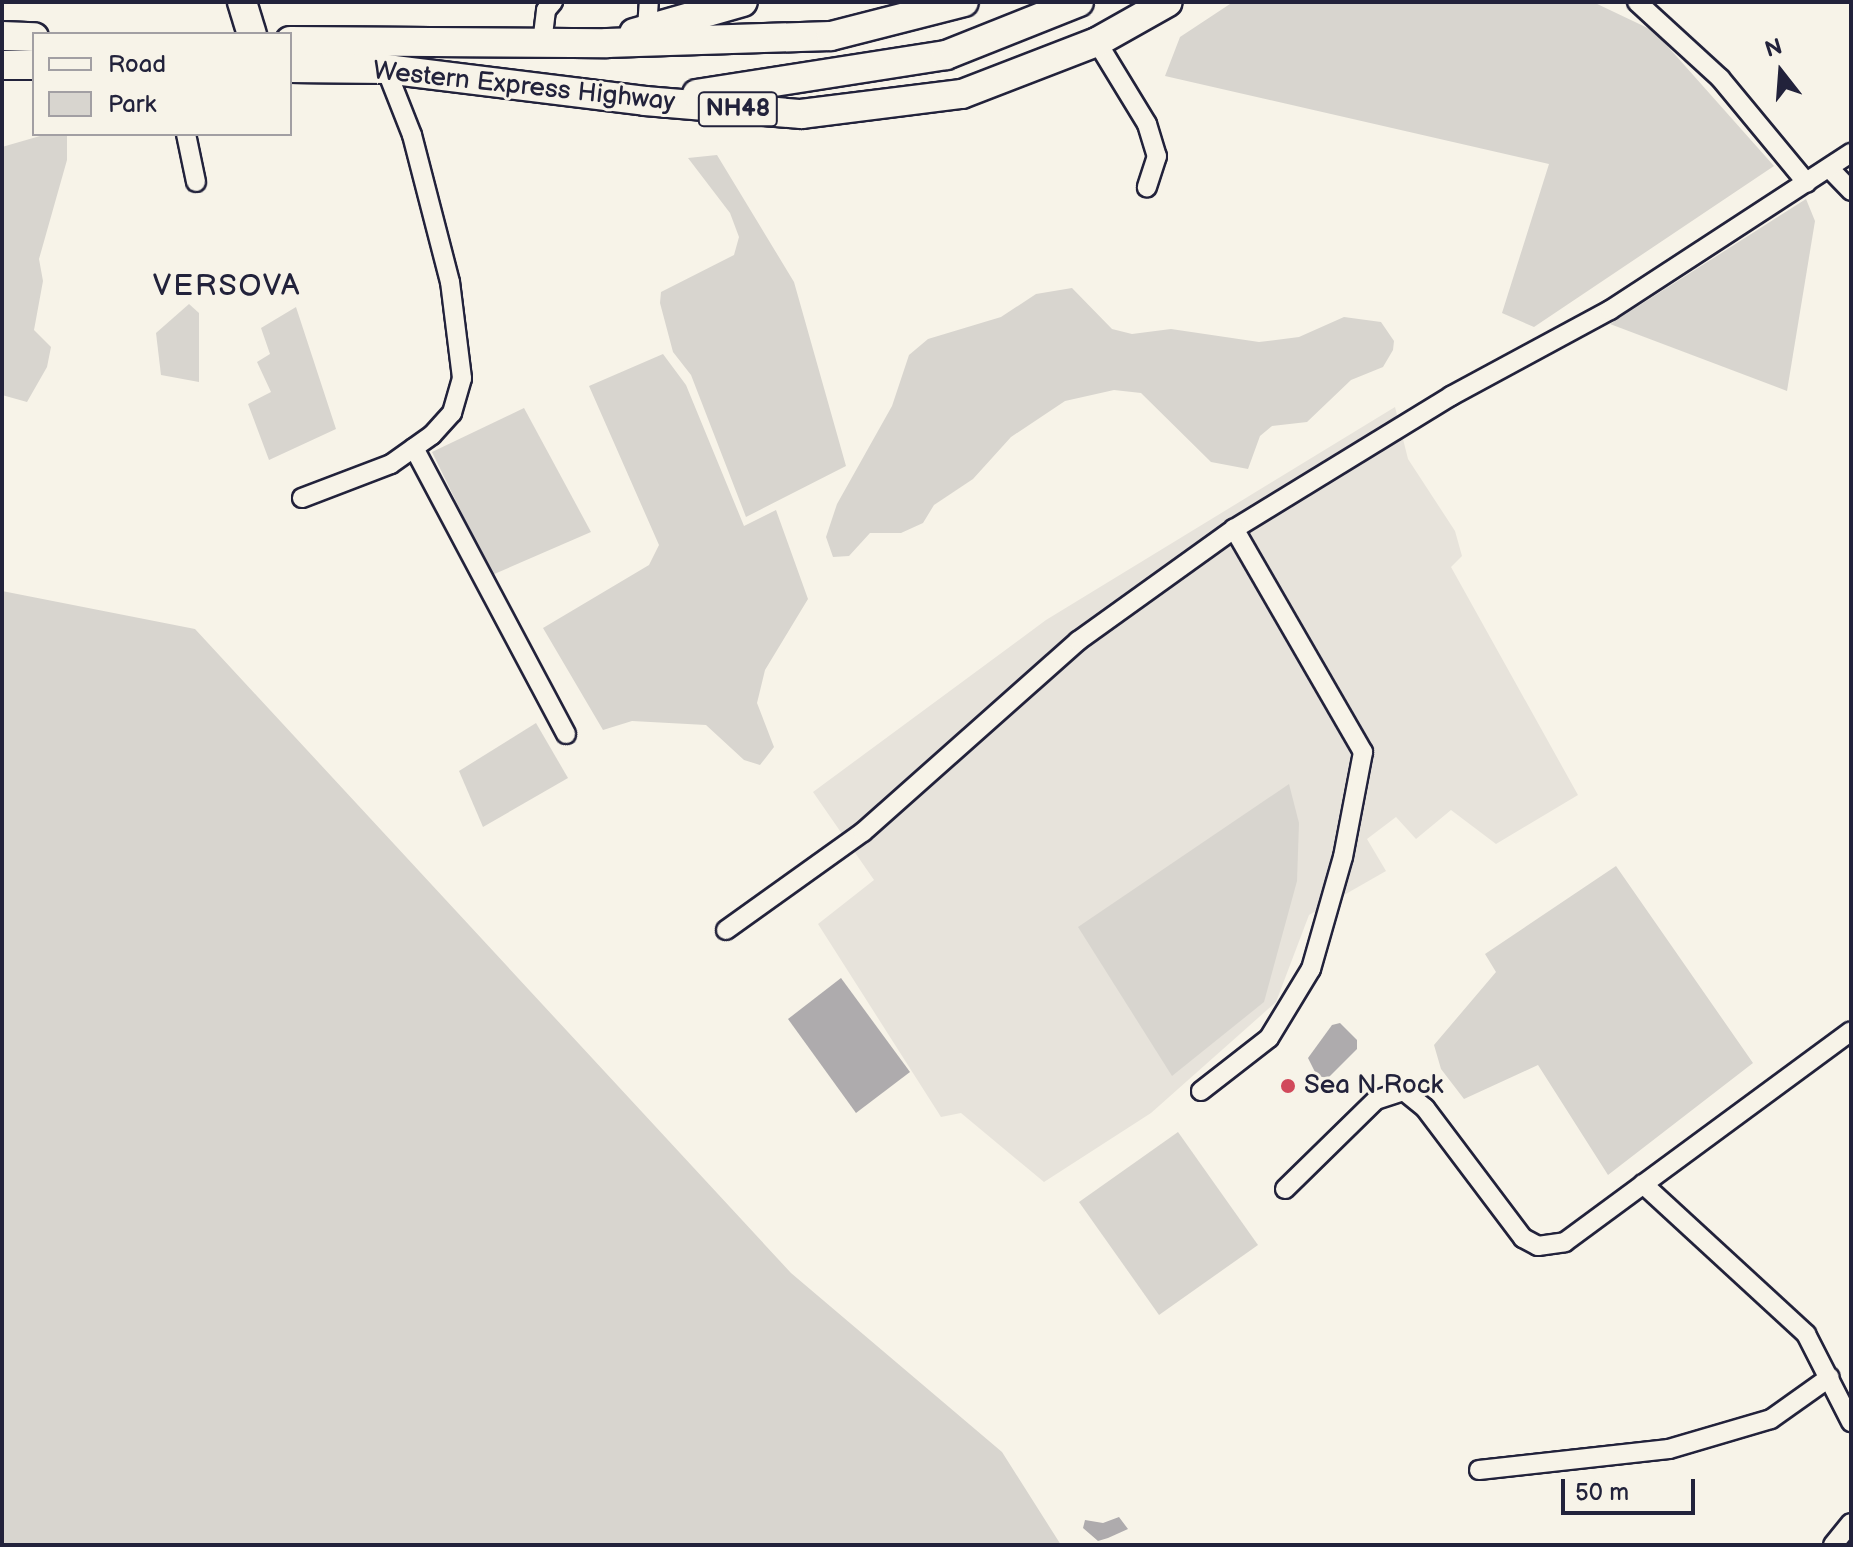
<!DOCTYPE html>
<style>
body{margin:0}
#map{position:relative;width:1853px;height:1547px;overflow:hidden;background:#f7f3e8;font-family:"Balsamiq Sans",sans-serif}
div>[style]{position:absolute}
.built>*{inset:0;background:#e7e3db}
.green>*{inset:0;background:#d8d5cf}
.water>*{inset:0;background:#aeabad}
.roads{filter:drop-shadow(2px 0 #22223b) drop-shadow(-2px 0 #22223b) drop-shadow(0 2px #22223b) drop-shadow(0 -2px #22223b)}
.minor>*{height:18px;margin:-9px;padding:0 9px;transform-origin:9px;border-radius:9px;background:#f7f3e8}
.highway>*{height:28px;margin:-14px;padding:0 14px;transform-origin:14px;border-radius:14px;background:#f7f3e8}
.dots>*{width:22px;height:22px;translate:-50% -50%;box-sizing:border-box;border:4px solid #f7f3e8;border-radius:50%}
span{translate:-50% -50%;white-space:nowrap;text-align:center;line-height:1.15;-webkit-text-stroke:6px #f7f3e8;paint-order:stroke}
.shield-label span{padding:2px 6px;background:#f7f3e8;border:2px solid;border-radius:6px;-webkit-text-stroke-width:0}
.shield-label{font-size:24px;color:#22223b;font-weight:700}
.street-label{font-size:26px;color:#22223b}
.poi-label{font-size:26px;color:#22223b}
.left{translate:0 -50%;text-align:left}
.quarter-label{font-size:30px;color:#22223b;letter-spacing:2px}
.frame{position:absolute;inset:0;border:4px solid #22223b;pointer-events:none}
.legend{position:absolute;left:32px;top:32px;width:260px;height:104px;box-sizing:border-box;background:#f7f3e8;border:2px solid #a29fa3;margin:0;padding:10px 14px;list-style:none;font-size:24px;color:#22223b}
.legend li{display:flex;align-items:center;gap:16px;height:40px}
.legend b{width:40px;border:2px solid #a29fa3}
.north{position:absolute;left:1741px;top:32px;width:80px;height:80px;-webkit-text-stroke:6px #f7f3e8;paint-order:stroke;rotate:343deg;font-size:22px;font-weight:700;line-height:32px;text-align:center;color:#22223b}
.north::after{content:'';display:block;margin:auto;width:28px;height:36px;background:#22223b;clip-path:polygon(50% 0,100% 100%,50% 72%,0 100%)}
.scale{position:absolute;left:1561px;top:1479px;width:134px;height:36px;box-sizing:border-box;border:4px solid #22223b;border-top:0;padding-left:10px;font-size:24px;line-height:28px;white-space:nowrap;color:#22223b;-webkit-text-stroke:6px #f7f3e8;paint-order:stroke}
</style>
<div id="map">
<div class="built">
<i style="clip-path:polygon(1395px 407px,1408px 459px,1455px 531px,1462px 556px,1451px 567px,1578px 795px,1496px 844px,1451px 810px,1416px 839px,1396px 817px,1367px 839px,1386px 871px,1309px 915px,1276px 1002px,1151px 1113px,1044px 1182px,961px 1113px,941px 1117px,818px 924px,874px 880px,813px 792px,1046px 620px)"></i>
</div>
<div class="green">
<i style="clip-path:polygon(1233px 2px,1593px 2px,1654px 31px,1774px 166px,1534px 327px,1502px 313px,1549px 164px,1165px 76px,1180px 37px)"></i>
<i style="clip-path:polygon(47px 134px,67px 134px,67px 160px,39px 259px,43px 281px,34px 330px,51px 347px,47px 367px,27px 402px,2px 395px,2px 147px)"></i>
<i style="clip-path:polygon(717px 155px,794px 282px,846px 466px,746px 517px,691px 375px,673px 352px,660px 303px,661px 292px,734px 255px,739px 237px,730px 213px,688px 158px)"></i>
<i style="clip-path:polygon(1806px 199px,1815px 221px,1787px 391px,1610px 324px)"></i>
<i style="clip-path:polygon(1072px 288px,1112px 329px,1132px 334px,1171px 329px,1259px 342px,1299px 337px,1344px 317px,1381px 322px,1394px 341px,1393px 350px,1383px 367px,1351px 380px,1307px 422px,1272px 426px,1260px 436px,1248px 469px,1211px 462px,1141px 393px,1114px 390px,1065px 401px,1011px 437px,973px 479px,934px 505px,923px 523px,901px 533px,870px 533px,849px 556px,833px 557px,826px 537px,837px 504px,892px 406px,909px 355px,928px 339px,1001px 317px,1036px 294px)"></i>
<i style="clip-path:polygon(189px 304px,199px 313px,199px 382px,161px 375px,156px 333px)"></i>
<i style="clip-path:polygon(296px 307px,336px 429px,269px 460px,248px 404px,271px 392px,257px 362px,270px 354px,261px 328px)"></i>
<i style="clip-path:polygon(663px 354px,686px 385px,744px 526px,776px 510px,808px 599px,765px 670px,757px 703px,774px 747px,760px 765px,744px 760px,706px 725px,632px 721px,603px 730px,543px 628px,649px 565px,659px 545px,589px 386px)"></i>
<i style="clip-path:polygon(524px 408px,591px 532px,492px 575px,432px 452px)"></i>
<i style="clip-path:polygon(2px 591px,195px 629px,791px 1273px,1002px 1452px,1061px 1545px,2px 1545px)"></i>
<i style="clip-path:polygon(536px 723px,568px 778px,483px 827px,459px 771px)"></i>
<i style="clip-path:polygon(1289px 784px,1299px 823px,1297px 881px,1264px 1002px,1172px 1076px,1078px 927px)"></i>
<i style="clip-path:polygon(1616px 866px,1753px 1063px,1608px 1175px,1538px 1065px,1464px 1099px,1441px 1069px,1434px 1045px,1496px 972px,1485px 954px)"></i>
<i style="clip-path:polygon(1178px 1132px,1258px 1245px,1159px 1315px,1079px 1202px)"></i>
</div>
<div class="water">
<i style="clip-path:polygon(841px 978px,910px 1072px,856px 1113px,788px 1019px)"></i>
<i style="clip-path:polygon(1340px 1023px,1357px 1040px,1357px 1049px,1328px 1078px,1317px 1076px,1308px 1058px,1332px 1025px)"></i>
<i style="clip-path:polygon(1119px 1517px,1128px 1529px,1108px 1538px,1098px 1541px,1083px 1528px,1085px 1520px,1103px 1523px)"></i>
</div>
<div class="roads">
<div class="minor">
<i style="left:1637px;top:2px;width:113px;rotate:42.5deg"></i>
<i style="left:1720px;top:78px;width:136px;rotate:50.4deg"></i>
<i style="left:647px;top:28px;width:26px;rotate:-86deg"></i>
<i style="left:1097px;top:42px;width:96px;rotate:58.6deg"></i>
<i style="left:1147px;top:124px;width:34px;rotate:73deg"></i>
<i style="left:1157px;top:156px;width:33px;rotate:108deg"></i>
<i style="left:542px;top:43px;width:33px;rotate:-83deg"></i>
<i style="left:546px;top:10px;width:11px;rotate:-49deg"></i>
<i style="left:186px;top:134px;width:49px;rotate:78.2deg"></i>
<i style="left:1829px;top:168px;width:32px;rotate:46deg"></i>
<i style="left:414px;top:448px;width:324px;rotate:62deg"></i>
<i style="left:302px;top:498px;width:95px;rotate:-20.9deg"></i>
<i style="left:391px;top:464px;width:50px;rotate:-35.3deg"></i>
<i style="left:432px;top:435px;width:30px;rotate:-48deg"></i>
<i style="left:452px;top:413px;width:36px;rotate:-74deg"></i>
<i style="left:462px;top:378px;width:97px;rotate:-97.1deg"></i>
<i style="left:450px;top:282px;width:152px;rotate:-104.5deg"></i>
<i style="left:412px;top:135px;width:71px;rotate:-111.5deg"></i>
<i style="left:726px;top:930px;width:168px;rotate:-35.6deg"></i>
<i style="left:863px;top:832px;width:288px;rotate:-41.6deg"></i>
<i style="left:1078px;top:641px;width:192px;rotate:-35.7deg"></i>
<i style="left:1234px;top:529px;width:255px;rotate:-31.5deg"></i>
<i style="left:1451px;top:396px;width:181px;rotate:-28.4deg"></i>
<i style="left:1610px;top:310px;width:288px;rotate:-33.1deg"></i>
<i style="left:1201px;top:1091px;width:86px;rotate:-37.9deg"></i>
<i style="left:1269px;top:1038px;width:81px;rotate:-58.7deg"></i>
<i style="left:1311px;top:969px;width:116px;rotate:-74.1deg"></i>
<i style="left:1343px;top:857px;width:107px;rotate:-79.2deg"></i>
<i style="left:1363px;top:752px;width:258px;rotate:-120deg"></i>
<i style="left:1643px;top:1184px;width:222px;rotate:42.6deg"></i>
<i style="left:1806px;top:1334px;width:99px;rotate:62.9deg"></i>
<i style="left:1285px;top:1189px;width:127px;rotate:-44.4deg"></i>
<i style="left:1376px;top:1100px;width:29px;rotate:-18deg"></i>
<i style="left:1404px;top:1091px;width:27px;rotate:39deg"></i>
<i style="left:1425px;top:1108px;width:163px;rotate:53deg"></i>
<i style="left:1523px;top:1238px;width:17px;rotate:28deg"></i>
<i style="left:1538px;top:1246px;width:27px;rotate:-8deg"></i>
<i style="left:1565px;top:1242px;width:355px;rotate:-36.4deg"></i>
<i style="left:1479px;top:1470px;width:191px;rotate:-6.3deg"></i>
<i style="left:1669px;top:1449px;width:106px;rotate:-16.4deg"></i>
<i style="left:1771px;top:1419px;width:72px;rotate:-35.4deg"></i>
<i style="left:1833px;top:1545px;width:28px;rotate:-51deg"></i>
</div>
<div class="highway">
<i style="left:242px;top:2px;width:34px;rotate:73deg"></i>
<i style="left:634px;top:33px;width:113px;rotate:-15.9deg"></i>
<i style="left:2px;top:36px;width:32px;rotate:2deg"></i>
<i style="left:290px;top:41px;width:317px;rotate:0.4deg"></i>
<i style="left:607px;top:43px;width:224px;rotate:-1.8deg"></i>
<i style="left:831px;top:36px;width:137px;rotate:-14.3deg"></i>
<i style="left:2px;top:65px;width:32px"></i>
<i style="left:290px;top:68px;width:96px;rotate:0.6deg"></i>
<i style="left:386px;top:69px;width:261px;rotate:7deg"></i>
<i style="left:645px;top:101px;width:157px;rotate:4.8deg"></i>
<i style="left:801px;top:114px;width:162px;rotate:-7.1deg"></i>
<i style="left:962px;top:94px;width:145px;rotate:-21.1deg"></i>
<i style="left:1097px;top:42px;width:81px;rotate:-29.4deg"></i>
<i style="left:697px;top:94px;width:252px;rotate:-8.9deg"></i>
<i style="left:946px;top:55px;width:143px;rotate:-21.7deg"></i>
</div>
</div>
<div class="dots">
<i style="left:1288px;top:1086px;background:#d1495b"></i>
</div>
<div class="shield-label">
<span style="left:738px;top:109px">NH48</span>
</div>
<div class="street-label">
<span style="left:524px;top:87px;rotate:6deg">Western Express Highway</span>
</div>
<div class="poi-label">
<span class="left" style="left:1304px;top:1086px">Sea N Rock</span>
</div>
<div class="quarter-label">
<span style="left:227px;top:286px">VERSOVA</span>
</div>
<div class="frame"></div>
<ul class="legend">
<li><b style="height:10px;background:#f7f3e8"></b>Road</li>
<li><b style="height:22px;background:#d8d5cf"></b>Park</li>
</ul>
<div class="north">N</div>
<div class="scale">50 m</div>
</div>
